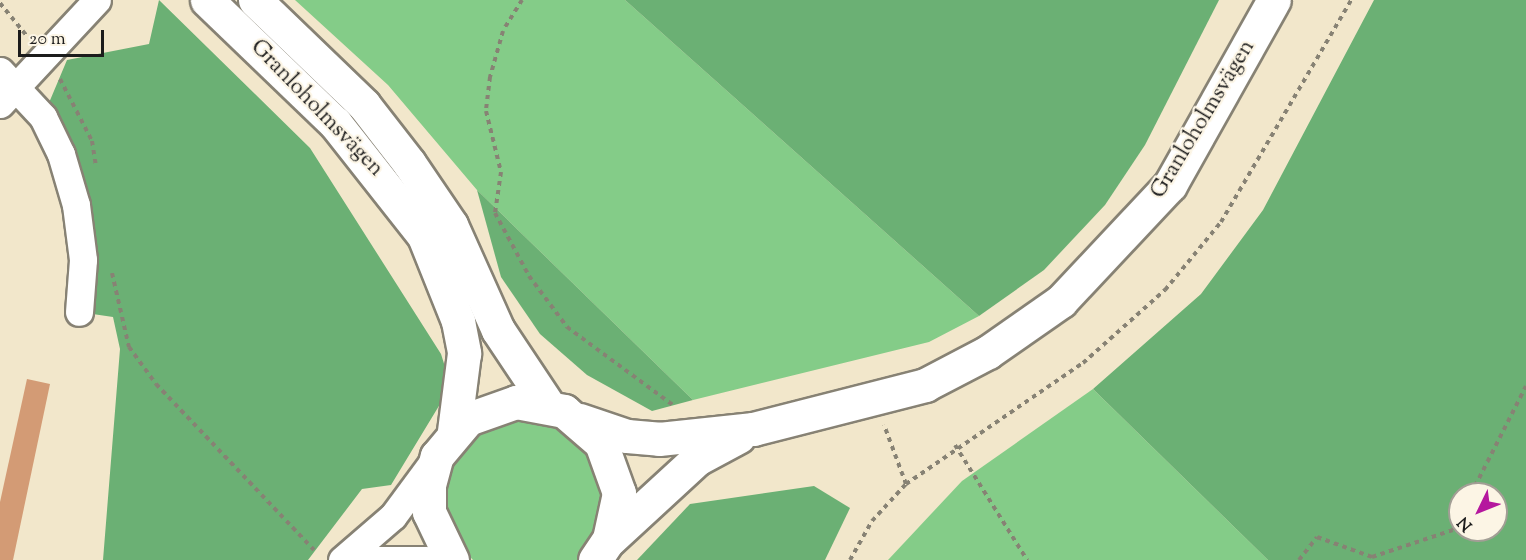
<!DOCTYPE html>
<meta charset="utf-8">
<style>
body{margin:0}
#map{position:relative;width:1526px;height:560px;overflow:hidden;background:#f2e7cb;font-family:"Sorts Mill Goudy",serif}
div>[style]{position:absolute}
.green>*{inset:0;background:#84cc88}
.forest>*{inset:0;background:#6bb074}
.building>*{inset:0;background:#d39b75}
.path>*{height:4px;margin-top:-2px;transform-origin:0;background:repeating-linear-gradient(90deg,#878274 0 4.5px,transparent 0 9px)}
.roads{filter:drop-shadow(2px 0 #878274) drop-shadow(-2px 0 #878274) drop-shadow(0 2px #878274) drop-shadow(0 -2px #878274)}
.minor>*{height:27px;margin:-13.5px;padding:0 13.5px;transform-origin:13.5px;border-radius:13.5px;background:#fff}
.tertiary>*{height:33px;margin:-16.5px;padding:0 16.5px;transform-origin:16.5px;border-radius:16.5px;background:#fff}
span{translate:-50% -50%;white-space:nowrap;text-align:center;line-height:1.15;-webkit-text-stroke:4.5px #fcf5e5;paint-order:stroke}
.street-label{font-size:22px;color:#1c1c1c}
.north{position:absolute;left:1448px;top:482px;width:60px;height:60px;box-sizing:border-box;background:#fcf5e5;border:2px solid #a29e95;border-radius:50%;rotate:227deg;font-size:16px;font-weight:700;line-height:24px;text-align:center;color:#1c1c1c}
.north::after{content:'';display:block;margin:auto;width:21px;height:27px;background:#b5179e;clip-path:polygon(50% 0,100% 100%,50% 72%,0 100%)}
.scale{position:absolute;left:18px;top:30px;width:86px;height:27px;box-sizing:border-box;border:3px solid #1c1c1c;border-top:0;padding-left:8px;font-size:18px;line-height:21px;white-space:nowrap;color:#1c1c1c;-webkit-text-stroke:4px #fcf5e5;paint-order:stroke}
</style>
<div id="map">
<div class="green">
<i style="clip-path:polygon(295px 0,625px 0,979px 316px,929px 342px,693px 400px,477px 190px,388px 85px)"></i>
<i style="clip-path:polygon(1093px 389px,1268px 560px,888px 560px,962px 481px)"></i>
<i style="clip-path:polygon(531px 418px,555px 424px,590px 451px,606px 495px,603px 521px,577px 560px,473px 560px,456px 542px,444px 504px,446px 478px,469px 440px,487px 427px)"></i>
</div>
<div class="forest">
<i style="clip-path:polygon(159px 0,310px 148px,441px 354px,451px 386px,391px 485px,362px 489px,308px 560px,103px 560px,120px 349px,113px 317px,79px 312px,80px 232px,43px 117px,67px 60px,149px 44px)"></i>
<i style="clip-path:polygon(625px 0,1219px 0,1145px 145px,1105px 205px,1044px 270px,979px 316px)"></i>
<i style="clip-path:polygon(evenodd,1374px 0,1526px 0,1526px 560px,1268px 560px,1093px 389px,1201px 294px,1263px 210px,1374px 0,1460px 494px,1496px 494px,1496px 530px,1460px 530px,1460px 494px)"></i>
<i style="clip-path:polygon(477px 190px,693px 400px,652px 411px,587px 375px,540px 334px,501px 277px)"></i>
<i style="clip-path:polygon(814px 486px,850px 508px,825px 560px,637px 560px,690px 504px)"></i>
</div>
<div class="building">
<i style="clip-path:polygon(27px 379px,50px 384px,13px 560px,0 560px,0 502px)"></i>
</div>
<div class="path">
<i style="left:522px;top:0;width:36px;rotate:122deg"></i>
<i style="left:503px;top:31px;width:48px;rotate:105.8deg"></i>
<i style="left:490px;top:77px;width:34px;rotate:97deg"></i>
<i style="left:486px;top:111px;width:63px;rotate:76.2deg"></i>
<i style="left:501px;top:172px;width:41px;rotate:98.3deg"></i>
<i style="left:495px;top:213px;width:72px;rotate:61.6deg"></i>
<i style="left:529px;top:276px;width:64px;rotate:53.3deg"></i>
<i style="left:567px;top:327px;width:133px;rotate:36.4deg"></i>
<i style="left:0;top:3px;width:41px;rotate:50.9deg"></i>
<i style="left:60px;top:79px;width:70px;rotate:62.7deg"></i>
<i style="left:92px;top:141px;width:24px;rotate:81deg"></i>
<i style="left:112px;top:273px;width:76px;rotate:77.1deg"></i>
<i style="left:129px;top:347px;width:46px;rotate:53.9deg"></i>
<i style="left:156px;top:384px;width:229px;rotate:46.4deg"></i>
<i style="left:955px;top:445px;width:136px;rotate:57.9deg"></i>
<i style="left:906px;top:484px;width:214px;rotate:-34.4deg"></i>
<i style="left:1083px;top:363px;width:110px;rotate:-41.7deg"></i>
<i style="left:1165px;top:290px;width:88px;rotate:-50.5deg"></i>
<i style="left:1221px;top:222px;width:257px;rotate:-59.6deg"></i>
<i style="left:1471px;top:494px;width:121px;rotate:-63deg"></i>
<i style="left:850px;top:560px;width:45px;rotate:-60.6deg"></i>
<i style="left:872px;top:521px;width:50px;rotate:-47.4deg"></i>
<i style="left:906px;top:484px;width:63px;rotate:-110.4deg"></i>
<i style="left:1299px;top:560px;width:29px;rotate:-52deg"></i>
<i style="left:1317px;top:537px;width:59px;rotate:20deg"></i>
<i style="left:1372px;top:557px;width:85px;rotate:-18.4deg"></i>
<i style="left:1453px;top:530px;width:16px;rotate:-63deg"></i>
</div>
<div class="roads">
<div class="minor">
<i style="left:0;top:71px;width:63px;rotate:46.9deg"></i>
<i style="left:43px;top:117px;width:41px;rotate:64.1deg"></i>
<i style="left:61px;top:154px;width:53px;rotate:73.6deg"></i>
<i style="left:76px;top:205px;width:55px;rotate:82.7deg"></i>
<i style="left:83px;top:260px;width:52px;rotate:94.4deg"></i>
<i style="left:0;top:104px;width:142px;rotate:-47deg"></i>
<i style="left:342px;top:560px;width:67px;rotate:-40.8deg"></i>
<i style="left:393px;top:516px;width:67px;rotate:-53.5deg"></i>
<i style="left:346px;top:560px;width:80px"></i>
</div>
<div class="tertiary">
<i style="left:207px;top:0;width:178px;rotate:43.9deg"></i>
<i style="left:335px;top:123px;width:144px;rotate:51.8deg"></i>
<i style="left:424px;top:236px;width:92px;rotate:68.2deg"></i>
<i style="left:458px;top:321px;width:33px;rotate:79deg"></i>
<i style="left:464px;top:353px;width:79px;rotate:97.3deg"></i>
<i style="left:255px;top:0;width:151px;rotate:43.9deg"></i>
<i style="left:364px;top:105px;width:73px;rotate:52.2deg"></i>
<i style="left:409px;top:163px;width:75px;rotate:55.9deg"></i>
<i style="left:451px;top:225px;width:115px;rotate:65.9deg"></i>
<i style="left:498px;top:330px;width:90px;rotate:56.3deg"></i>
<i style="left:580px;top:420px;width:50px;rotate:18.8deg"></i>
<i style="left:627px;top:436px;width:32px;rotate:5deg"></i>
<i style="left:659px;top:439px;width:95px;rotate:-6.1deg"></i>
<i style="left:753px;top:429px;width:178px;rotate:-14.3deg"></i>
<i style="left:925px;top:385px;width:71px;rotate:-27.6deg"></i>
<i style="left:988px;top:352px;width:89px;rotate:-34.9deg"></i>
<i style="left:1061px;top:301px;width:159px;rotate:-46.8deg"></i>
<i style="left:1170px;top:185px;width:212px;rotate:-60.7deg"></i>
<i style="left:610px;top:539px;width:118px;rotate:-42.6deg"></i>
<i style="left:697px;top:459px;width:47px;rotate:-28.2deg"></i>
<i style="left:452px;top:560px;width:53px;rotate:-115.6deg"></i>
<i style="left:429px;top:512px;width:27px;rotate:-90deg"></i>
<i style="left:429px;top:485px;width:30px;rotate:-75deg"></i>
<i style="left:437px;top:456px;width:48px;rotate:-50deg"></i>
<i style="left:468px;top:419px;width:51px;rotate:-19.5deg"></i>
<i style="left:516px;top:402px;width:49px;rotate:10.6deg"></i>
<i style="left:564px;top:411px;width:49px;rotate:40.9deg"></i>
<i style="left:601px;top:443px;width:53px;rotate:70.2deg"></i>
<i style="left:619px;top:493px;width:47px;rotate:102.3deg"></i>
<i style="left:609px;top:539px;width:25px;rotate:124deg"></i>
</div>
</div>
<div class="street-label">
<span style="left:316px;top:109px;rotate:46deg">Granloholmsvägen</span>
<span style="left:1204px;top:120px;rotate:-59deg">Granloholmsvägen</span>
</div>
<div class="north">N</div>
<div class="scale">20 m</div>
</div>
